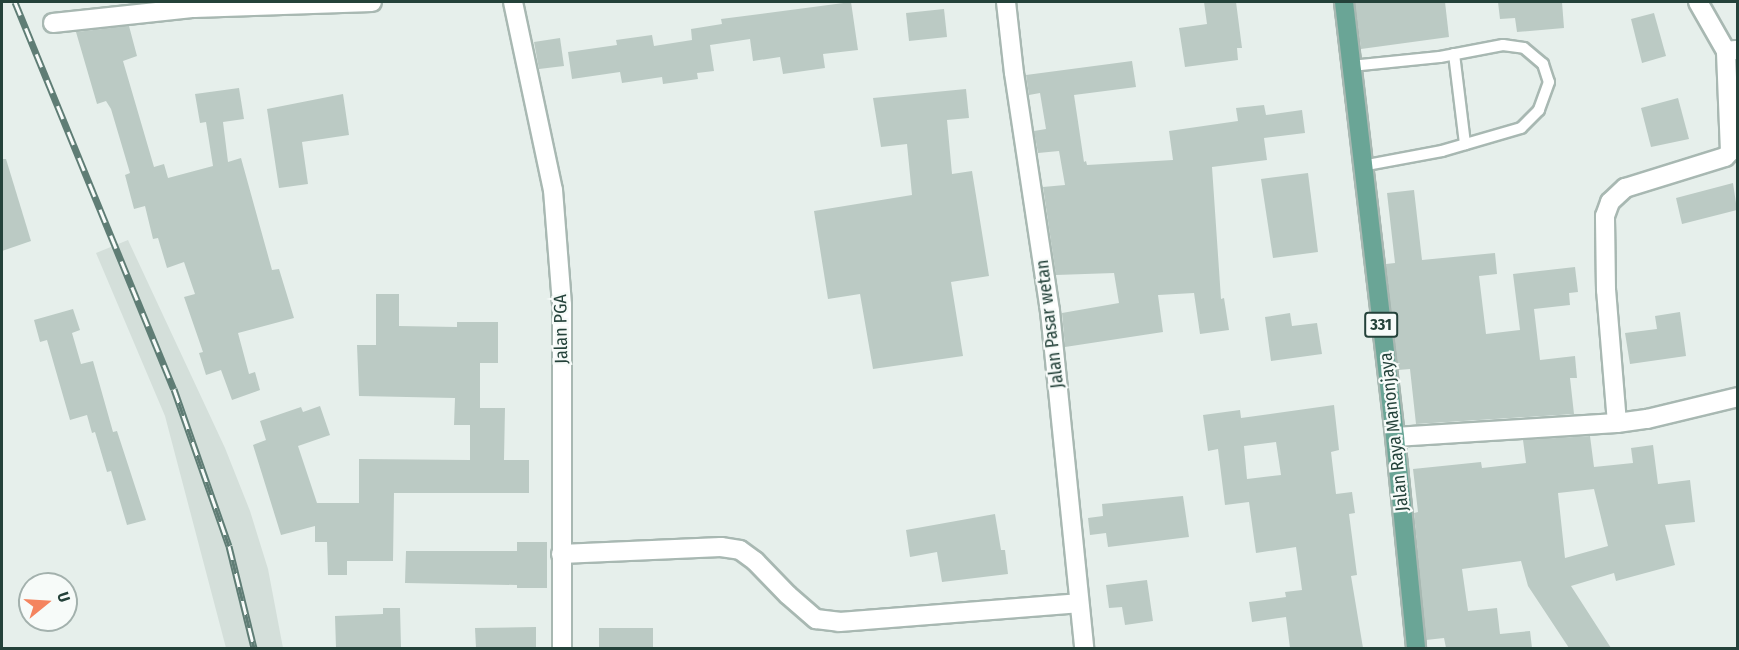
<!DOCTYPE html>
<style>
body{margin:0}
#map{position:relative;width:1739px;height:650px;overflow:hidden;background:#e6efeb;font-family:"Fira Sans Condensed",sans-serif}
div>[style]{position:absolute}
.built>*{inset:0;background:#d4dfda}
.building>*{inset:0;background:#bbcac4}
.roads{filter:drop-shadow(2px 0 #a8b8b2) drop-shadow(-2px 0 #a8b8b2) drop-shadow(0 2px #a8b8b2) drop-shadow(0 -2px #a8b8b2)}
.service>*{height:10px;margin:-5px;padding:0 5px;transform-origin:5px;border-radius:5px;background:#fff}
.minor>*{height:18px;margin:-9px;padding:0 9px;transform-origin:9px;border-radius:9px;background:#fff}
.primary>*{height:18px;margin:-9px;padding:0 9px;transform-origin:9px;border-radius:9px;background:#6aa596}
.rail>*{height:7px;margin-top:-3.5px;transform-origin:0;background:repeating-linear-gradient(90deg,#f7fbf9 0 14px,#5f7d75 0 28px);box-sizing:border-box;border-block:2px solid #5f7d75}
span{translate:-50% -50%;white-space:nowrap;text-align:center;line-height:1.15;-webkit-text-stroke:4.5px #f7fbf9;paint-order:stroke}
.shield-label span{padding:2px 4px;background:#f7fbf9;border:2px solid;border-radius:4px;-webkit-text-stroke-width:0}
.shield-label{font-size:16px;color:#24423a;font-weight:700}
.street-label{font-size:18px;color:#24423a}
.frame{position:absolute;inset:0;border:3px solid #24423a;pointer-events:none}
.north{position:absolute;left:18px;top:572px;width:60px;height:60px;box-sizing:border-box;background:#f7fbf9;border:2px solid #a3b1ad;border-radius:50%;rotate:72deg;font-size:16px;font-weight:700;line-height:24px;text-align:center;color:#24423a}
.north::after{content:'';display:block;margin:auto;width:21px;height:27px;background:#f4845f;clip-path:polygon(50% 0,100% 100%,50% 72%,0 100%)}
</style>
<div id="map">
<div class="built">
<i style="clip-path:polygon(128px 240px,225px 448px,250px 511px,268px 569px,283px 648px,226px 648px,165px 416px,96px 253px)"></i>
</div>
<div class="building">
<i style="clip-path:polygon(851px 2px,858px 50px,823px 54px,825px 68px,783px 74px,780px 57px,753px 61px,750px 39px,710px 45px,714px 71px,697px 73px,698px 79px,663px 84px,662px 77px,622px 83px,620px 72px,572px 79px,568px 52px,617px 45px,616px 40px,652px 35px,654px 46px,692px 40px,691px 29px,722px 24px,721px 19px)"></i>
<i style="clip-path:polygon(1204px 2px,1236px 2px,1242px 48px,1237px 48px,1238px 60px,1185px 67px,1179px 28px,1207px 24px)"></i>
<i style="clip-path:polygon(1355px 2px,1445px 2px,1449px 37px,1361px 49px)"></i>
<i style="clip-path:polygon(1498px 2px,1562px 2px,1564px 28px,1517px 32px,1515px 18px,1500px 19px)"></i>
<i style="clip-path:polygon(944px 9px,947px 37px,909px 41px,906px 13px)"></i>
<i style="clip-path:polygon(1654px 13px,1666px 56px,1642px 63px,1631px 19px)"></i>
<i style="clip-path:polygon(129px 26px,137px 56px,123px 61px,154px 167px,164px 164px,168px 178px,213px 166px,206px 122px,200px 123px,195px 94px,239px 88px,244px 119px,223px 122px,228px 162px,241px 158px,272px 270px,279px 269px,294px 318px,238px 333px,249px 374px,255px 372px,260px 390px,232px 400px,221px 370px,206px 375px,199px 353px,203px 352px,184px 297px,195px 294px,184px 262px,167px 268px,158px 238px,153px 239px,145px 206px,134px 209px,125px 175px,130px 173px,111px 109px,106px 101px,97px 104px,76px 32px)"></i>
<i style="clip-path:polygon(560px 38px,564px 66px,539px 69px,534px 42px)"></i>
<i style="clip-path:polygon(1132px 61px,1136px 87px,1074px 95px,1084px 162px,1086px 161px,1087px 165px,1173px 160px,1169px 131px,1238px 121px,1236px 108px,1264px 105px,1266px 115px,1302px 110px,1305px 133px,1264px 138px,1267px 160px,1212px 167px,1221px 299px,1224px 298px,1229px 330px,1200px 334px,1194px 293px,1158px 295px,1163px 332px,1065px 347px,1062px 313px,1119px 303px,1114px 273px,1056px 275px,1043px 187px,1065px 185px,1059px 151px,1038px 153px,1034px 131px,1046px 129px,1040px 93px,1029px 95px,1026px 75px)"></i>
<i style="clip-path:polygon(966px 89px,969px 118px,947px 120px,952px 174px,972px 171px,989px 276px,951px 282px,963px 356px,873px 369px,860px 294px,828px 299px,814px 211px,912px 195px,907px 144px,881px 147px,873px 98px)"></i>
<i style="clip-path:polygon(343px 94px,349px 135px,302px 142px,308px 184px,279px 188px,267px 109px)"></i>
<i style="clip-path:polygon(1678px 98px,1689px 139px,1651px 147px,1641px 108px)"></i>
<i style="clip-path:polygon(2px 159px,6px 159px,31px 241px,2px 251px)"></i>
<i style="clip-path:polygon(1308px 173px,1318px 252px,1273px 258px,1261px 179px)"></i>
<i style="clip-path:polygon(1733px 183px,1737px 210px,1682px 224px,1676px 198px)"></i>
<i style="clip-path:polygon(1414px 190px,1422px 260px,1495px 253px,1497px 274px,1479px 276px,1486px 334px,1520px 330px,1513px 274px,1575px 267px,1578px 292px,1569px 293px,1570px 305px,1534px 309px,1540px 360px,1575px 356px,1577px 378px,1570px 378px,1574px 414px,1416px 424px,1410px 369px,1398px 370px,1386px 264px,1395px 263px,1387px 193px)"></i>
<i style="clip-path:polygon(376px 294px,399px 294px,399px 326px,457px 327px,457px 322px,498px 322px,498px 363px,480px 363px,480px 408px,505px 408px,504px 460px,529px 460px,529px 493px,394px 493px,393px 561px,347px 561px,347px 575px,328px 575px,327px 542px,315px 542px,315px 526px,281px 535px,253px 445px,266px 440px,260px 421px,301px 407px,303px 412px,320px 406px,330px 435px,298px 446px,317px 503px,359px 503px,359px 459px,470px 460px,470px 425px,454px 425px,455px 398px,359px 396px,357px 345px,376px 345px)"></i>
<i style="clip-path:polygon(73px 309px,80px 330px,72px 333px,81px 364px,93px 361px,113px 432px,117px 431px,146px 520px,127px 525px,111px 471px,107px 472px,95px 432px,92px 433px,87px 415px,70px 420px,47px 340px,40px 342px,34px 320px)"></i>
<i style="clip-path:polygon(1680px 312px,1686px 356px,1630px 364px,1625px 333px,1657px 329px,1655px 316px)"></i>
<i style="clip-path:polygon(1290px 313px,1292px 326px,1317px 323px,1322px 354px,1271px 361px,1265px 317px)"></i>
<i style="clip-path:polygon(evenodd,1334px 405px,1339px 450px,1331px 452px,1336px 494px,1352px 492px,1355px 513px,1349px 514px,1357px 575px,1351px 576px,1363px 648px,1290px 648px,1286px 617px,1252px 622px,1249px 602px,1286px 597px,1285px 592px,1302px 590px,1296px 547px,1256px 553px,1249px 502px,1225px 505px,1218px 449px,1208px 451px,1203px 415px,1240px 410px,1241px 418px,1334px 405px,1276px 442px,1281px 475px,1247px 479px,1244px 446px,1276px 442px)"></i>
<i style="clip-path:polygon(evenodd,1590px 436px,1594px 467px,1633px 463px,1631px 448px,1653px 445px,1658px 484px,1690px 480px,1695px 522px,1665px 525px,1675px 565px,1616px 581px,1614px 573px,1571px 586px,1611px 648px,1569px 648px,1528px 586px,1521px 561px,1462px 569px,1468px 611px,1497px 608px,1500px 634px,1530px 631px,1532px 648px,1446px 648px,1444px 638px,1426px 640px,1414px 513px,1418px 512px,1413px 469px,1481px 462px,1482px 468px,1526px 463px,1523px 440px,1590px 436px,1594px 489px,1608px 546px,1565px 558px,1558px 493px,1594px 489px)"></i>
<i style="clip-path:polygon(1183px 496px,1189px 537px,1108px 547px,1106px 533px,1090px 535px,1088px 518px,1103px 516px,1102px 504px)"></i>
<i style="clip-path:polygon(995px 514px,1001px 550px,1005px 550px,1008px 574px,942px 582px,937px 552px,910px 557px,906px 530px)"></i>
<i style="clip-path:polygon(517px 542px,547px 542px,547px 588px,517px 588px,517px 585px,405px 583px,406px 551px,517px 551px)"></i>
<i style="clip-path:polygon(1147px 580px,1153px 621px,1125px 625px,1122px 607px,1109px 608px,1106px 585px)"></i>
<i style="clip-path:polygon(383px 608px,400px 608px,401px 647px,336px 648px,335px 616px,383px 614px)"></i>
<i style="clip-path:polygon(536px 627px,536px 648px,476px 648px,475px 628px)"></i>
<i style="clip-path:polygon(599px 628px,653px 628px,653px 648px,599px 648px)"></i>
</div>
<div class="roads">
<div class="service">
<i style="left:1454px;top:54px;width:91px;rotate:83deg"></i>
<i style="left:1351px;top:66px;width:89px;rotate:-5.8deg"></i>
<i style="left:1440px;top:57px;width:64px;rotate:-10.8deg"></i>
<i style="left:1503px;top:45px;width:21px;rotate:8deg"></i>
<i style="left:1524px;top:48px;width:25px;rotate:40deg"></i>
<i style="left:1543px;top:64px;width:19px;rotate:72deg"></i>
<i style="left:1549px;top:82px;width:30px;rotate:110deg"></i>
<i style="left:1539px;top:110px;width:25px;rotate:135deg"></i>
<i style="left:1521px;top:128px;width:82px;rotate:163.8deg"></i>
<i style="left:1442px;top:151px;width:81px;rotate:169.4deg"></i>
</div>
<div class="minor">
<i style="left:513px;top:2px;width:192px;rotate:78deg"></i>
<i style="left:553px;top:190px;width:115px;rotate:85.5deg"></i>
<i style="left:562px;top:305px;width:343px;rotate:90deg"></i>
<i style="left:1006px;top:2px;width:71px;rotate:83.6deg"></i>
<i style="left:1014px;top:73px;width:241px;rotate:81.4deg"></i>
<i style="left:1050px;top:311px;width:339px;rotate:84.2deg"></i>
<i style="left:1698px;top:2px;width:56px;rotate:60.3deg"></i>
<i style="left:1726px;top:51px;width:10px;rotate:-6deg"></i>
<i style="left:53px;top:23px;width:142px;rotate:-6.1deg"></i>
<i style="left:194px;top:8px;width:178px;rotate:-1.9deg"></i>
<i style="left:1617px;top:423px;width:133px;rotate:-94.7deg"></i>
<i style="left:1606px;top:290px;width:74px;rotate:-90.8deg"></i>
<i style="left:1605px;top:216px;width:15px;rotate:-70deg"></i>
<i style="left:1610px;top:202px;width:21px;rotate:-43deg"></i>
<i style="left:1625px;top:188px;width:105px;rotate:-17.2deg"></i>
<i style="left:1725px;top:157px;width:7px;rotate:-45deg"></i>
<i style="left:1730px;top:152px;width:101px;rotate:-92.3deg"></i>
<i style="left:1395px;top:437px;width:222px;rotate:-3.6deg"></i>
<i style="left:1617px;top:423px;width:30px;rotate:-8deg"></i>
<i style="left:1647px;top:419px;width:94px;rotate:-13.6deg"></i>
<i style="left:561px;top:554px;width:160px;rotate:-2.5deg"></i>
<i style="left:721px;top:547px;width:19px;rotate:9deg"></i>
<i style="left:740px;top:550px;width:19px;rotate:36deg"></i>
<i style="left:755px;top:561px;width:47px;rotate:45.9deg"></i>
<i style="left:788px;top:595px;width:37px;rotate:41deg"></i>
<i style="left:816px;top:619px;width:23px;rotate:7deg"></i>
<i style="left:839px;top:622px;width:240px;rotate:-4.5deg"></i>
</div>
<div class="primary">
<i style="left:1344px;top:2px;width:438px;rotate:83.3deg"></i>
<i style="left:1395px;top:437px;width:212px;rotate:84.3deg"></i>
</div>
</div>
<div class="rail">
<i style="left:15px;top:2px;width:418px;rotate:67.7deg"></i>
<i style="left:174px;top:389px;width:166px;rotate:70.7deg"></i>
<i style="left:229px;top:546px;width:105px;rotate:76.2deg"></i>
</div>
<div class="shield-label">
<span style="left:1381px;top:325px">331</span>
</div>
<div class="street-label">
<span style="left:1050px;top:324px;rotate:-97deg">Jalan Pasar wetan</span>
<span style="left:561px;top:329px;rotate:-91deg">Jalan PGA</span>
<span style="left:1394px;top:432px;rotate:-96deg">Jalan Raya Manonjaya</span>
</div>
<div class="frame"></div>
<div class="north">U</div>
</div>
